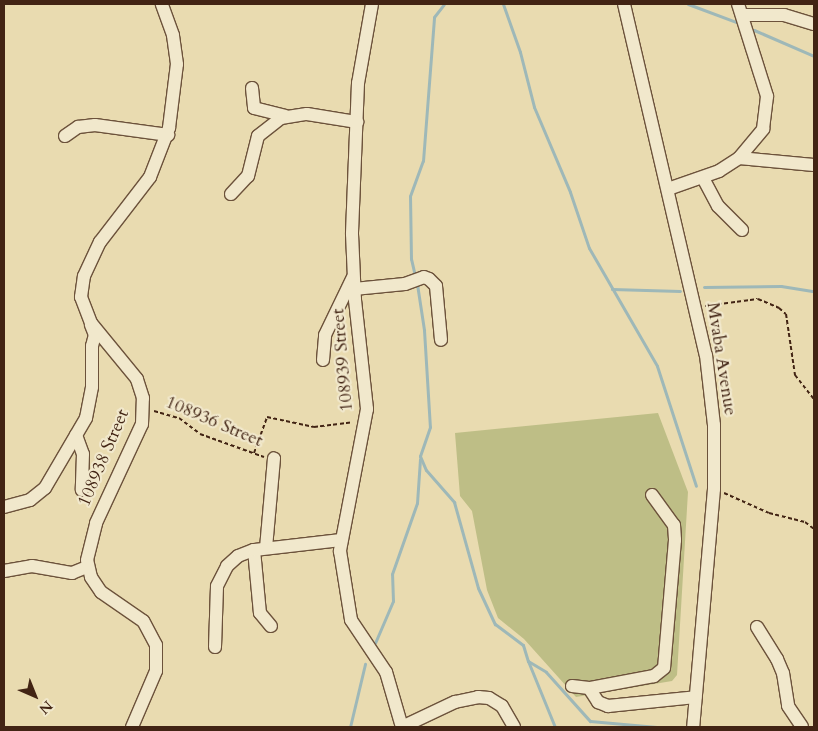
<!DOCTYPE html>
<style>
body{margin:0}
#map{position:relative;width:818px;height:731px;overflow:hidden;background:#e9dbb0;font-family:Cardo,serif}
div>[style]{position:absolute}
.green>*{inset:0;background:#bebe86}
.stream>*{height:3px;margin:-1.5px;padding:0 1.5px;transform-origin:1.5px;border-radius:1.5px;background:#9eb8b8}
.path>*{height:2px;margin-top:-1px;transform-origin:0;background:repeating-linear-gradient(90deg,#422414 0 4px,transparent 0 6.5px)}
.roads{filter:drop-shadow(1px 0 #6c523b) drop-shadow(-1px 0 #6c523b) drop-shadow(0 1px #6c523b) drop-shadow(0 -1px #6c523b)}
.minor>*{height:12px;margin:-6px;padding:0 6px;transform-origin:6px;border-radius:6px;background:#f1e8cc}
span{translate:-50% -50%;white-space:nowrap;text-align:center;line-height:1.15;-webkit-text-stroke:4.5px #f1e8cc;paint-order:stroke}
.street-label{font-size:18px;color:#422414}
.frame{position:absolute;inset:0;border:5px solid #422414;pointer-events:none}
.north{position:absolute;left:10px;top:671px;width:50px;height:50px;-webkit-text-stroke:4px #f1e8cc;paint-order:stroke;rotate:136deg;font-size:14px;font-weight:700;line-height:20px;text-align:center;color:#422414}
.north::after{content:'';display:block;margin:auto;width:18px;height:22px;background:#422414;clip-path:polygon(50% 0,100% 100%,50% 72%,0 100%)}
</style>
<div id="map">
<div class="green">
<i style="clip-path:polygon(658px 413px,688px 492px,677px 675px,672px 681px,576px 697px,524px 639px,498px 618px,487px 590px,472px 511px,460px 496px,455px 433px)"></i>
</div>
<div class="stream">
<i style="left:503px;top:4px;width:51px;rotate:70.5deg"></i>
<i style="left:520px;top:52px;width:57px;rotate:75.7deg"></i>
<i style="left:534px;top:107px;width:92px;rotate:67deg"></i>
<i style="left:570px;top:192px;width:59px;rotate:71.3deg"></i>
<i style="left:589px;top:248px;width:136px;rotate:60deg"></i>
<i style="left:657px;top:366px;width:126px;rotate:72deg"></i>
<i style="left:688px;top:4px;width:51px;rotate:20.6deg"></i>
<i style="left:754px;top:30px;width:65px;rotate:23.4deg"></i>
<i style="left:415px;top:276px;width:17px;rotate:-103deg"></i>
<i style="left:411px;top:259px;width:63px;rotate:-90.9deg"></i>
<i style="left:410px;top:196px;width:37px;rotate:-70deg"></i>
<i style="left:423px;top:161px;width:144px;rotate:-85.6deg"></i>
<i style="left:434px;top:17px;width:16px;rotate:-52deg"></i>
<i style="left:417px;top:284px;width:47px;rotate:81.3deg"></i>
<i style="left:424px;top:330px;width:97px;rotate:86.5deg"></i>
<i style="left:430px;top:427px;width:31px;rotate:109deg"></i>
<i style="left:420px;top:456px;width:15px;rotate:67deg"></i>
<i style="left:426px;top:470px;width:43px;rotate:48.8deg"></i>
<i style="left:454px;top:502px;width:89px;rotate:74.4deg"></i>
<i style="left:478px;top:588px;width:40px;rotate:65deg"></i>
<i style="left:495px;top:624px;width:35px;rotate:37deg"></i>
<i style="left:523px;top:645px;width:17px;rotate:73deg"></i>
<i style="left:528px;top:661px;width:21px;rotate:31deg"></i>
<i style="left:546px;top:672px;width:66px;rotate:48.1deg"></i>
<i style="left:590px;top:721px;width:67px;rotate:5.1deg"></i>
<i style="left:704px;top:287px;width:77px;rotate:-0.7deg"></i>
<i style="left:781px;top:286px;width:33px;rotate:9deg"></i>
<i style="left:612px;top:289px;width:68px;rotate:1.7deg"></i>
<i style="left:375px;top:643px;width:46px;rotate:-66.8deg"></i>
<i style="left:393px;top:601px;width:27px;rotate:-92deg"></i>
<i style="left:392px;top:574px;width:75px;rotate:-70.6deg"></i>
<i style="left:417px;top:503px;width:44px;rotate:-86.1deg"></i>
<i style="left:528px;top:661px;width:71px;rotate:67.8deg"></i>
<i style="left:350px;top:727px;width:65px;rotate:-76.6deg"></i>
</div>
<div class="path">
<i style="left:705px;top:306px;width:53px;rotate:-7.5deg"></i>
<i style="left:758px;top:299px;width:23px;rotate:23deg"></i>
<i style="left:779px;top:308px;width:9px;rotate:41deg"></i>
<i style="left:786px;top:314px;width:62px;rotate:81.6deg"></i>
<i style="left:795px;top:375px;width:31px;rotate:52deg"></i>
<i style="left:154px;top:411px;width:26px;rotate:16deg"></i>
<i style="left:179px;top:418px;width:26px;rotate:37deg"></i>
<i style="left:200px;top:434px;width:68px;rotate:19.8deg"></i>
<i style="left:254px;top:453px;width:38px;rotate:-70deg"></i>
<i style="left:267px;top:417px;width:48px;rotate:12deg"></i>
<i style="left:314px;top:427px;width:39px;rotate:-7deg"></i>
<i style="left:724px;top:493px;width:49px;rotate:24deg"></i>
<i style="left:769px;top:513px;width:37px;rotate:14deg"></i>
<i style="left:805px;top:522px;width:11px;rotate:38deg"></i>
</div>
<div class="roads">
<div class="minor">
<i style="left:372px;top:4px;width:80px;rotate:100deg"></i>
<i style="left:358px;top:83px;width:151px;rotate:92.3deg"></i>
<i style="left:352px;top:234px;width:66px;rotate:87.4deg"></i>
<i style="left:355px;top:300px;width:110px;rotate:83.7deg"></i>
<i style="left:367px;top:409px;width:145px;rotate:100.8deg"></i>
<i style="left:340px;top:551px;width:70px;rotate:80.9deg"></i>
<i style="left:351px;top:620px;width:63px;rotate:56.1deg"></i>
<i style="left:386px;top:672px;width:57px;rotate:73.8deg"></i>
<i style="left:624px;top:4px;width:360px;rotate:76.9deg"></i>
<i style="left:706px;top:355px;width:70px;rotate:83.5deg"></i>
<i style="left:714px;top:425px;width:64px;rotate:90deg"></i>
<i style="left:714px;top:489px;width:239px;rotate:95deg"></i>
<i style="left:742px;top:15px;width:42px"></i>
<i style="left:784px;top:15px;width:31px;rotate:17deg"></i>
<i style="left:252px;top:88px;width:20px;rotate:84deg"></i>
<i style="left:254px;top:108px;width:32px;rotate:14deg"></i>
<i style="left:65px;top:136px;width:16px;rotate:-35deg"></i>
<i style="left:78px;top:127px;width:17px;rotate:-7deg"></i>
<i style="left:95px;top:125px;width:74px;rotate:7.8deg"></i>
<i style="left:739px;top:158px;width:75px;rotate:5.3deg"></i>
<i style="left:703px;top:178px;width:32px;rotate:62deg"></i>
<i style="left:718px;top:206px;width:34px;rotate:45deg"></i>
<i style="left:668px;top:189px;width:54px;rotate:-19.4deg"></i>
<i style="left:719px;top:171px;width:24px;rotate:-33deg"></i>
<i style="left:739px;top:158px;width:38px;rotate:-50deg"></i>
<i style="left:763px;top:129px;width:33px;rotate:-83deg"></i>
<i style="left:767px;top:96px;width:96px;rotate:-107.5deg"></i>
<i style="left:231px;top:194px;width:25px;rotate:-47deg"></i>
<i style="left:248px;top:176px;width:41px;rotate:-76deg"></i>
<i style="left:258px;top:136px;width:29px;rotate:-38deg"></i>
<i style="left:281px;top:118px;width:26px;rotate:-9deg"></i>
<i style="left:307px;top:114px;width:51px;rotate:9.1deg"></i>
<i style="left:354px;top:289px;width:51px;rotate:-5.6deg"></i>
<i style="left:405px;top:284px;width:20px;rotate:-20deg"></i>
<i style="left:424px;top:277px;width:5px;rotate:22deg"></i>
<i style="left:429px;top:279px;width:10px;rotate:45deg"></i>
<i style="left:436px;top:286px;width:54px;rotate:84.7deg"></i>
<i style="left:323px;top:360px;width:25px;rotate:-85deg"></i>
<i style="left:325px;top:335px;width:64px;rotate:-64.2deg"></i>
<i style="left:76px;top:435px;width:20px;rotate:70deg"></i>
<i style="left:83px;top:454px;width:36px;rotate:92deg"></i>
<i style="left:652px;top:495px;width:37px;rotate:54deg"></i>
<i style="left:674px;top:525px;width:15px;rotate:86deg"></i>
<i style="left:675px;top:540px;width:128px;rotate:94.9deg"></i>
<i style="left:664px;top:668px;width:13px;rotate:141deg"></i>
<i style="left:654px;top:676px;width:66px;rotate:169.5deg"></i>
<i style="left:589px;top:688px;width:17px;rotate:57deg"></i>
<i style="left:598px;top:702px;width:11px;rotate:22deg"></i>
<i style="left:608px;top:706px;width:88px;rotate:-5.8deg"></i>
<i style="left:4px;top:507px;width:27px;rotate:-15deg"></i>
<i style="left:30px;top:500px;width:19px;rotate:-39deg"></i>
<i style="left:45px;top:488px;width:81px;rotate:-59.6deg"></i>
<i style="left:86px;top:418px;width:32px;rotate:-79deg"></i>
<i style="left:92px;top:387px;width:41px;rotate:-90deg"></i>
<i style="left:92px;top:346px;width:11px;rotate:-75deg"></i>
<i style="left:95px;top:335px;width:11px;rotate:-112deg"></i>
<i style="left:266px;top:548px;width:90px;rotate:-84.9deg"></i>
<i style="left:254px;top:550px;width:63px;rotate:84.6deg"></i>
<i style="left:260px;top:613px;width:17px;rotate:50deg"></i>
<i style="left:4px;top:571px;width:28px;rotate:-10deg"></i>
<i style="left:32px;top:566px;width:41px;rotate:9.9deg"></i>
<i style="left:72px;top:573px;width:16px;rotate:-22deg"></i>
<i style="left:757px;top:627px;width:38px;rotate:58deg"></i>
<i style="left:777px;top:659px;width:15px;rotate:67deg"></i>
<i style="left:783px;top:673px;width:33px;rotate:81deg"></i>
<i style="left:788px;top:706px;width:25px;rotate:56deg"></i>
<i style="left:215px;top:647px;width:61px;rotate:-88.1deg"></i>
<i style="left:217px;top:586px;width:22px;rotate:-63deg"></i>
<i style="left:227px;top:566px;width:15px;rotate:-42deg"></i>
<i style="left:238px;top:556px;width:17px;rotate:-21deg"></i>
<i style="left:254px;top:550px;width:88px;rotate:-6.6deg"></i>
<i style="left:572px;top:686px;width:17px;rotate:7deg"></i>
<i style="left:132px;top:727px;width:61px;rotate:-66.8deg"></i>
<i style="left:156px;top:671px;width:26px;rotate:-90deg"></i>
<i style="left:156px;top:645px;width:27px;rotate:-118deg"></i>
<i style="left:143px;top:621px;width:51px;rotate:-145.4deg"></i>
<i style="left:101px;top:592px;width:18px;rotate:-124deg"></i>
<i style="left:91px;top:577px;width:17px;rotate:-103deg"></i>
<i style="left:87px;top:560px;width:38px;rotate:-76deg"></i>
<i style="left:96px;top:523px;width:109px;rotate:-65.1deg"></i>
<i style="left:142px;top:424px;width:26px;rotate:-88deg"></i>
<i style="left:143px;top:398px;width:20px;rotate:-108deg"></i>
<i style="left:137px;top:379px;width:72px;rotate:-129.4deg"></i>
<i style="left:91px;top:323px;width:28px;rotate:-111deg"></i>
<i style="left:81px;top:297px;width:21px;rotate:-82deg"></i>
<i style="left:84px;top:276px;width:38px;rotate:-65deg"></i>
<i style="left:100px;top:242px;width:82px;rotate:-52.4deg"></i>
<i style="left:150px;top:177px;width:53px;rotate:-68.8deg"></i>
<i style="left:169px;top:128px;width:64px;rotate:-82.9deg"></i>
<i style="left:177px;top:64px;width:29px;rotate:-98deg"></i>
<i style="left:173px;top:35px;width:33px;rotate:-110deg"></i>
<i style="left:402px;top:727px;width:59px;rotate:-25.3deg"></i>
<i style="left:455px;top:702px;width:24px;rotate:-12deg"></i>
<i style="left:478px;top:697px;width:11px;rotate:5deg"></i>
<i style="left:489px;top:698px;width:15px;rotate:32deg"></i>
<i style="left:502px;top:706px;width:24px;rotate:60deg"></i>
</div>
</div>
<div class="street-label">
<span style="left:721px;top:359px;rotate:81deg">Mvaba Avenue</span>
<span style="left:343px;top:360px;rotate:-95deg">108939 Street</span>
<span style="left:214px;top:422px;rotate:23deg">108936 Street</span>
<span style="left:104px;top:458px;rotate:-67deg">108938 Street</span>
</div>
<div class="frame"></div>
<div class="north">N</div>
</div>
